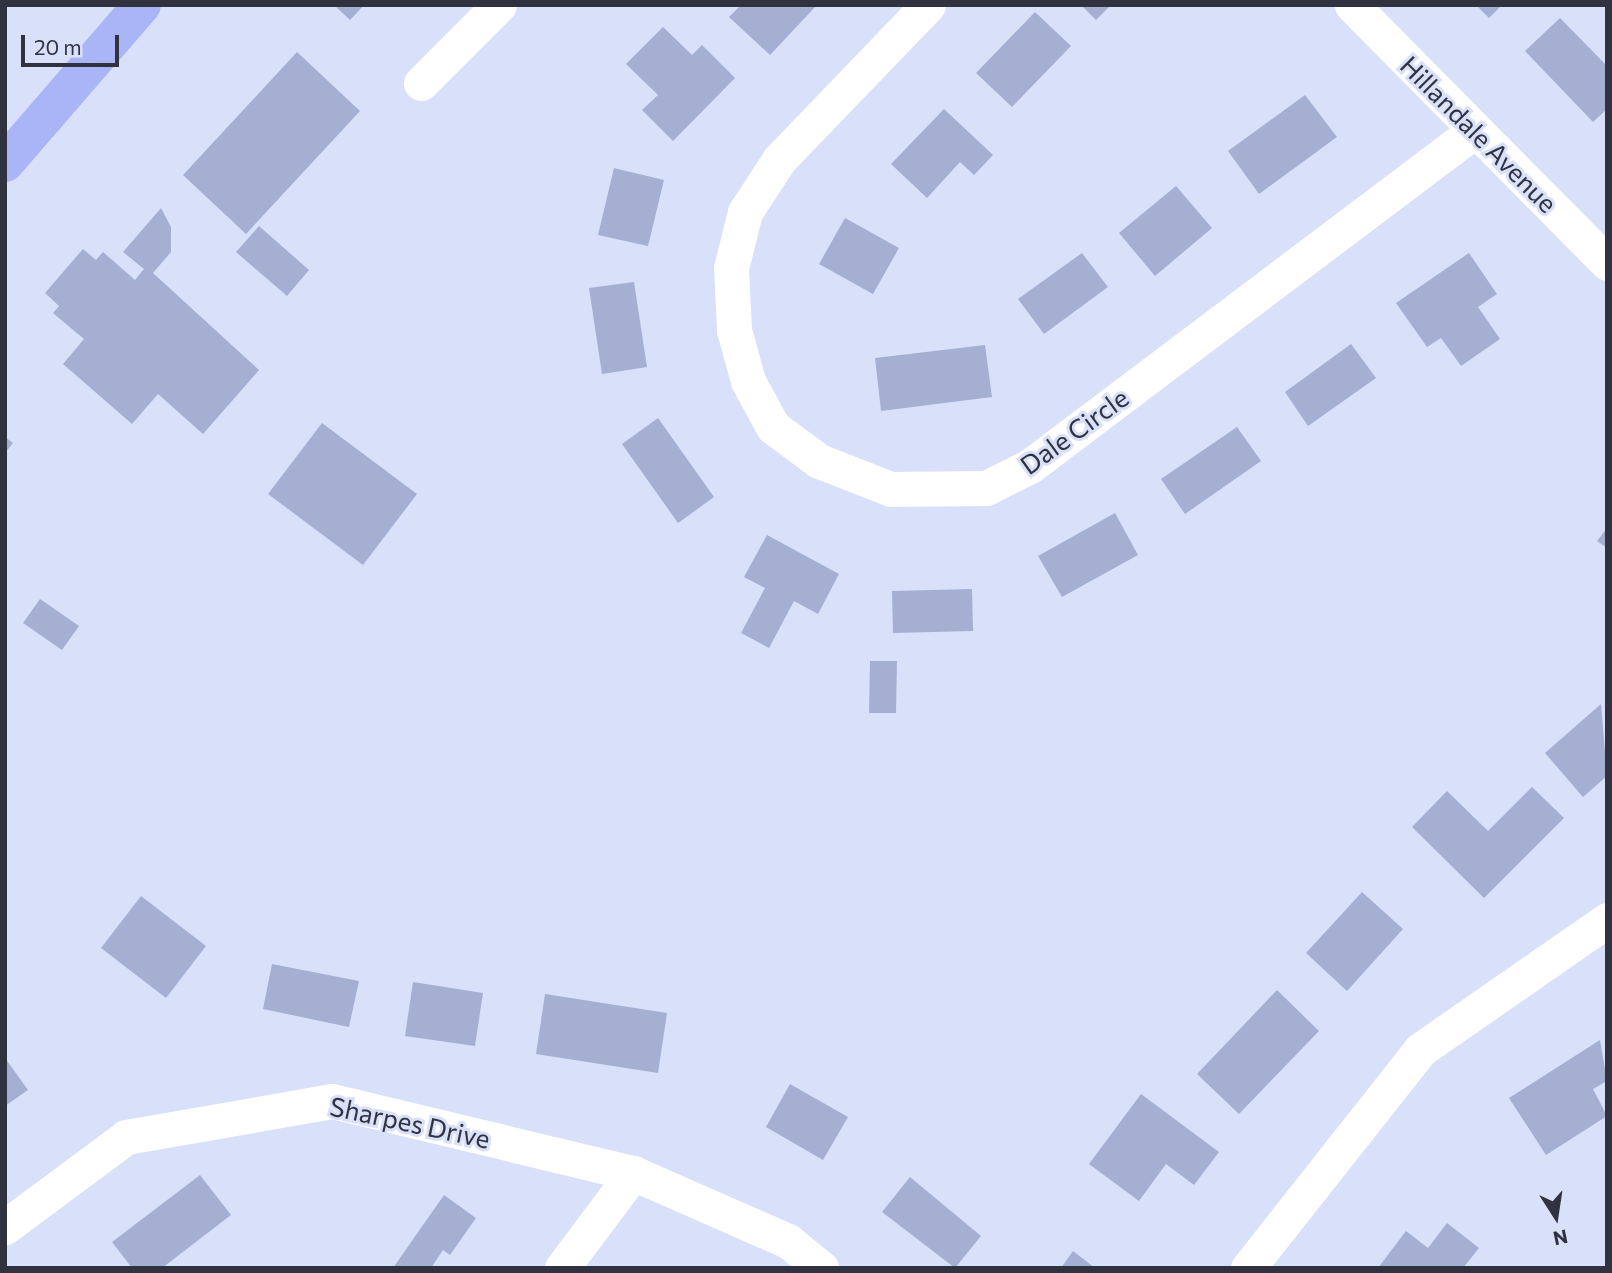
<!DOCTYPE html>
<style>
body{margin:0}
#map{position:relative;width:1612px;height:1273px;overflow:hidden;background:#d9e0f9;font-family:Commissioner,sans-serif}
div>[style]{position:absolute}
.building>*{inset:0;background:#a5afd2}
.minor>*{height:35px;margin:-17.5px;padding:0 17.5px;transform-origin:17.5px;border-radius:17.5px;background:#fff}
.major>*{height:38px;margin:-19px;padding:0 19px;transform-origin:19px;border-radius:19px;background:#aab5f8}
span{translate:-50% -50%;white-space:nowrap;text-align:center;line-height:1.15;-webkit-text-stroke:6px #d9e0f9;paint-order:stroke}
.street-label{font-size:26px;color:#30333f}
.frame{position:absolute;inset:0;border:7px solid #30333f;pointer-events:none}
.north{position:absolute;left:1521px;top:1182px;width:70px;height:70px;-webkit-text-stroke:5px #d9e0f9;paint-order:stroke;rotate:168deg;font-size:19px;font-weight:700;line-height:28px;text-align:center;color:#30333f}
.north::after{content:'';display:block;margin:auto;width:24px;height:32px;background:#30333f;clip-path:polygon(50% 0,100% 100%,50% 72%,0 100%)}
.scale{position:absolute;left:21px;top:35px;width:98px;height:32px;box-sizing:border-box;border:4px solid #30333f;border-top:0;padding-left:9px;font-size:21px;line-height:24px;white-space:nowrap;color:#30333f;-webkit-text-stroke:5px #d9e0f9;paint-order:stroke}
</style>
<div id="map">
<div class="building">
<i style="clip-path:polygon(334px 5px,364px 5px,350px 20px)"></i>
<i style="clip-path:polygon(741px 5px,817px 5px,770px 55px,729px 17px)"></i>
<i style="clip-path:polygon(1081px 5px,1111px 5px,1096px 20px)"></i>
<i style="clip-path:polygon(1476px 5px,1502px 5px,1489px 18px)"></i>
<i style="clip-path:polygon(1035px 12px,1071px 46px,1012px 107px,976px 73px)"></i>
<i style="clip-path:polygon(1560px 18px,1607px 66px,1607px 109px,1593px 122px,1525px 51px)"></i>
<i style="clip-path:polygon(663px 27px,692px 55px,702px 45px,735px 78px,673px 141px,642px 110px,658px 95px,626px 64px)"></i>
<i style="clip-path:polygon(297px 52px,360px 111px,246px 234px,183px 175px)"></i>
<i style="clip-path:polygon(1305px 95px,1337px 137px,1259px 194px,1228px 151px)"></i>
<i style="clip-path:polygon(944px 109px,993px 155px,974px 175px,960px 162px,927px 198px,891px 164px)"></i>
<i style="clip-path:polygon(614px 168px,664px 180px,648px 246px,598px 235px)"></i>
<i style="clip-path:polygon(1176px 186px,1212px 228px,1155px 276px,1119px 233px)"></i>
<i style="clip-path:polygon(161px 208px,171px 227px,171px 252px,153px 273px,259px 370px,203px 434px,158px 394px,132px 424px,63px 364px,84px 339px,53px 313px,59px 306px,45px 293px,83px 249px,96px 260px,103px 252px,135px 280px,144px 269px,123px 252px)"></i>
<i style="clip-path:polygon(845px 218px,899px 248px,873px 294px,819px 264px)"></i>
<i style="clip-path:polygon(259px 226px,309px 270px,287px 296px,236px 252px)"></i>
<i style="clip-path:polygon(1082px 253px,1108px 287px,1044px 334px,1018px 299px)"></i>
<i style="clip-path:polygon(1469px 253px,1497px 294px,1478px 307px,1500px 339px,1461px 366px,1441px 338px,1427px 347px,1396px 303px)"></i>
<i style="clip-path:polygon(634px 282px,647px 367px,602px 374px,589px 288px)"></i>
<i style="clip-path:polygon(1351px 344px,1376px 378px,1308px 426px,1285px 392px)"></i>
<i style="clip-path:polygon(985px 345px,992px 397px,881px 411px,875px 358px)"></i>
<i style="clip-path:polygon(658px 418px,714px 497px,678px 523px,622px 444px)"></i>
<i style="clip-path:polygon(322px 423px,417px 494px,363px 565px,268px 494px)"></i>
<i style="clip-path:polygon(1237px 427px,1261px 461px,1185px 514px,1161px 479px)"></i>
<i style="clip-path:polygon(5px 437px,13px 443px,5px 453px)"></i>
<i style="clip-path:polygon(1115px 513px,1138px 555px,1062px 597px,1038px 556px)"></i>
<i style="clip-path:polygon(1607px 528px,1607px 548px,1597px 541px)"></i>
<i style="clip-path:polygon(767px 535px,839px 574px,818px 614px,794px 601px,769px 648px,741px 633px,765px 588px,744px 577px)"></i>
<i style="clip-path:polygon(972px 589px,973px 631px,893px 633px,892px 591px)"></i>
<i style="clip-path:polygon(40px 599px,79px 626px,62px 650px,23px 623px)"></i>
<i style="clip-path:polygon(870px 661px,897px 661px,896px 713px,869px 713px)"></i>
<i style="clip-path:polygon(1601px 704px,1607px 776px,1583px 797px,1545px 753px)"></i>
<i style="clip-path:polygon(1532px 787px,1564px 818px,1484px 898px,1412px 827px,1447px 791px,1488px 831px)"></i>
<i style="clip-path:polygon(1362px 892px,1403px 929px,1347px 991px,1306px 953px)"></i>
<i style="clip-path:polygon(141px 896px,206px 946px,166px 998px,101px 948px)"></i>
<i style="clip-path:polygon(272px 964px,359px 981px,349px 1027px,263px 1009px)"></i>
<i style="clip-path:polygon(413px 982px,483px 993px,475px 1046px,405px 1036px)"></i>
<i style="clip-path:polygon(1277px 990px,1319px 1031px,1239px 1114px,1197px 1074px)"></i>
<i style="clip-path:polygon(545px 994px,667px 1013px,658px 1073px,536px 1054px)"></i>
<i style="clip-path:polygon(1600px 1040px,1607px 1081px,1593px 1089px,1607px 1116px,1546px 1155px,1509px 1098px)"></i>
<i style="clip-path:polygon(5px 1058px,28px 1090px,5px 1106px)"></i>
<i style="clip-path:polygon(790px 1084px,848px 1117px,823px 1160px,766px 1127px)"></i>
<i style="clip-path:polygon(1141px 1094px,1219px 1152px,1194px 1185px,1166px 1164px,1139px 1201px,1089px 1164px)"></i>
<i style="clip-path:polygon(200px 1175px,231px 1215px,162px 1268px,132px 1268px,112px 1242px)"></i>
<i style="clip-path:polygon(910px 1177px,981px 1236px,955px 1268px,882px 1212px)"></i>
<i style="clip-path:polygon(444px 1195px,476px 1218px,450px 1255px,443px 1250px,431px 1268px,393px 1268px)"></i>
<i style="clip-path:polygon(1447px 1223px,1479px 1248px,1463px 1268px,1378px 1268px,1406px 1231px,1428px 1248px)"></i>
<i style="clip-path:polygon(1073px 1251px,1095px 1268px,1061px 1268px)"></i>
</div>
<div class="minor">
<i style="left:928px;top:5px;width:215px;rotate:133.9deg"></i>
<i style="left:779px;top:160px;width:62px;rotate:123.2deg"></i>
<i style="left:745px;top:212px;width:58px;rotate:104deg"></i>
<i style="left:731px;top:268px;width:62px;rotate:87.2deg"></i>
<i style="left:734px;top:330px;width:53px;rotate:74.6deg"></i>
<i style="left:748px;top:381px;width:52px;rotate:61.5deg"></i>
<i style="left:773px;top:427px;width:57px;rotate:36.5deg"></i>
<i style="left:819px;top:461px;width:77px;rotate:21.3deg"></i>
<i style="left:891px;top:489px;width:95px;rotate:-0.6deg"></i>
<i style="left:986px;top:488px;width:49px;rotate:-26.6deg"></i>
<i style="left:1030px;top:466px;width:556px;rotate:-37.03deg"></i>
<i style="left:1352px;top:5px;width:363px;rotate:45.3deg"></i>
<i style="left:421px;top:83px;width:110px;rotate:-45deg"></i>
<i style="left:5px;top:1227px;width:151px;rotate:-36.6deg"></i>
<i style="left:126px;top:1137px;width:209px;rotate:-9.9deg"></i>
<i style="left:332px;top:1101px;width:309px;rotate:13.5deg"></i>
<i style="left:633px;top:1173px;width:169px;rotate:23.7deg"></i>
<i style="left:788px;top:1241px;width:43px;rotate:39.3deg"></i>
<i style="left:562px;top:1268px;width:119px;rotate:-53.2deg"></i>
<i style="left:1248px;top:1268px;width:278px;rotate:-51.7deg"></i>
<i style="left:1420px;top:1050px;width:228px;rotate:-34.8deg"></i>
</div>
<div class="major">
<i style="left:5px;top:163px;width:209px;rotate:-49.1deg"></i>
</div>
<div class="street-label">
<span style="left:1479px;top:134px;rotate:45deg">Hillandale Avenue</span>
<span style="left:1074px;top:431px;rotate:-36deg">Dale Circle</span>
<span style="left:410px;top:1122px;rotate:12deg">Sharpes Drive</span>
</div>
<div class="frame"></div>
<div class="north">N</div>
<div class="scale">20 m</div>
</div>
